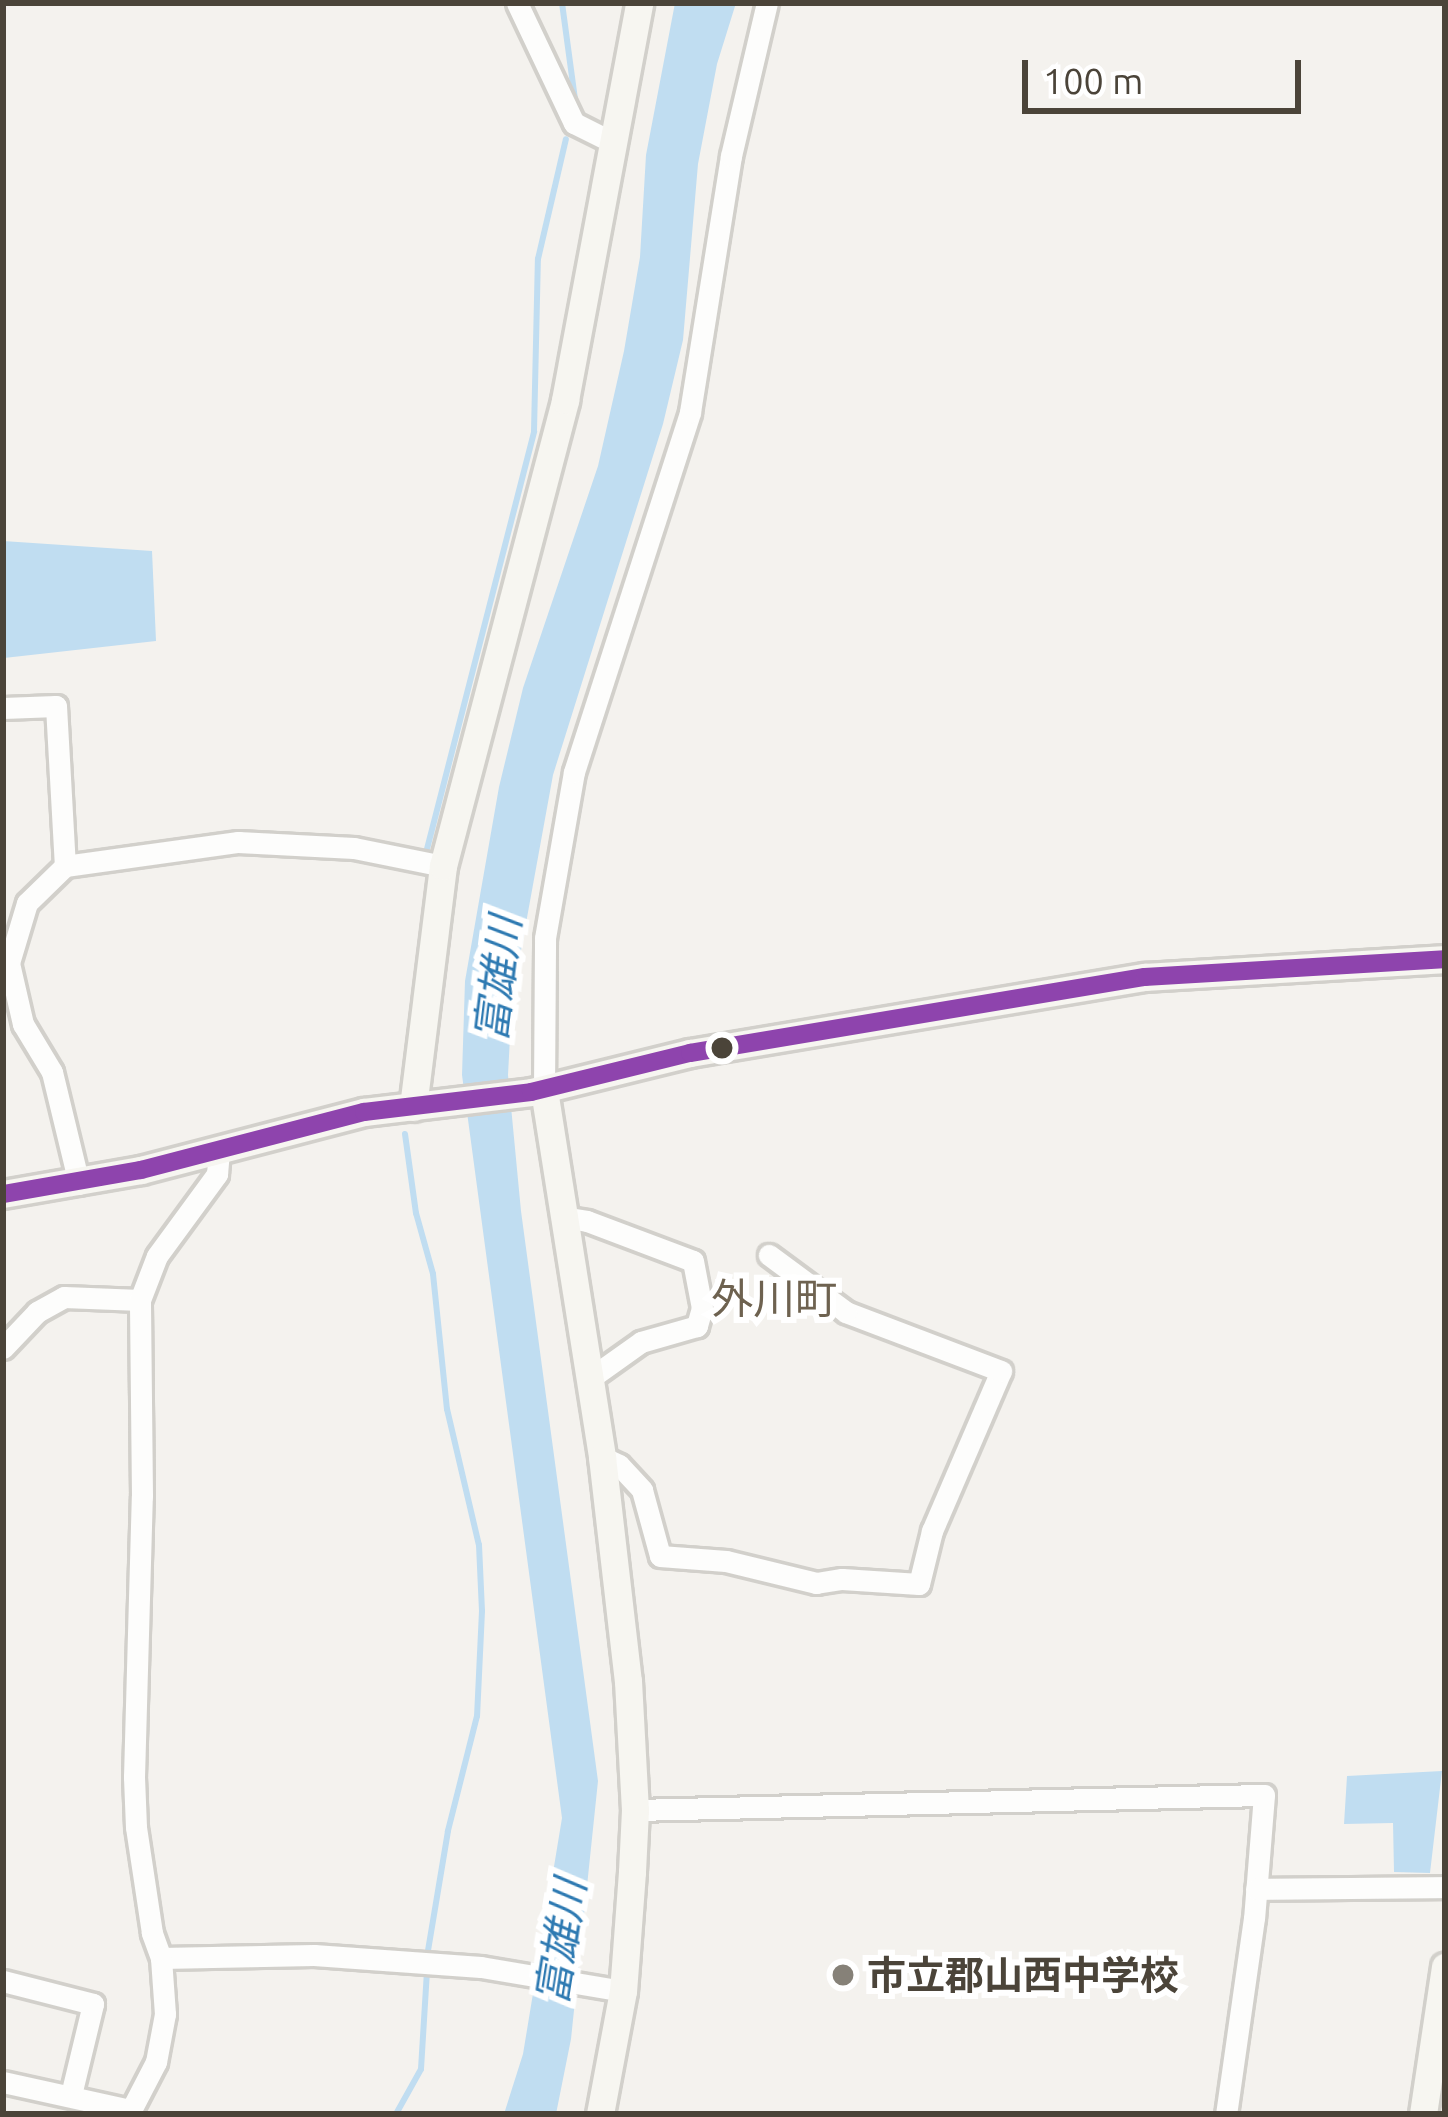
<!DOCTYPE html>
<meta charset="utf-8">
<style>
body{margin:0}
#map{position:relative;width:1448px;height:2117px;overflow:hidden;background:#f4f2ee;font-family:Ubuntu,"Noto Sans JP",sans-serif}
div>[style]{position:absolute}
.water>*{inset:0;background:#c0ddf1}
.stream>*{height:6px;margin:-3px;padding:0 3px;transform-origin:3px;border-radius:3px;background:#c0ddf1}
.roads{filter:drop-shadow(3px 0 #d2d0cb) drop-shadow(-3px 0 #d2d0cb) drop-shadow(0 3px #d2d0cb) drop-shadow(0 -3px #d2d0cb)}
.street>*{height:21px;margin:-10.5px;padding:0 10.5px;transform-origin:10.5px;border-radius:10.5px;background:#fdfdfc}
.secondary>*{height:27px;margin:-13.5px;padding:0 13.5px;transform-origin:13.5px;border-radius:13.5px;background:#f7f6f1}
.bus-1>*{height:18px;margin:-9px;padding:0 9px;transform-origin:9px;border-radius:9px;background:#8e44ad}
.dots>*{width:33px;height:33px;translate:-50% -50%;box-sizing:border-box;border:6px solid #fff;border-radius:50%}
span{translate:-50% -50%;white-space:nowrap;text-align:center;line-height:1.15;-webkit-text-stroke:12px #fff;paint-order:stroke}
.poi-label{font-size:39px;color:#4b4439;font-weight:700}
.left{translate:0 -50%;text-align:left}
.water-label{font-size:42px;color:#2e7ab2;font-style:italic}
.neighbourhood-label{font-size:42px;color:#6e6250}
.frame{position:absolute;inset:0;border:6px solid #4b4439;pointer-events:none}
.scale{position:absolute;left:1022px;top:60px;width:279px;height:54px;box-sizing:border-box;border:6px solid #4b4439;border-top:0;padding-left:15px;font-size:36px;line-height:42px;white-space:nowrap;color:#4b4439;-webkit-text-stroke:9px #fff;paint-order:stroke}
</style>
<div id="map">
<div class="water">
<i style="clip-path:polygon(675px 3px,736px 3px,717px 64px,698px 164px,683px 340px,663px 424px,553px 775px,512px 1000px,508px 1075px,521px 1211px,598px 1781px,571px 2039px,556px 2114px,504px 2114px,523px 2054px,562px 1818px,462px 1075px,465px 981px,499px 787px,523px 688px,598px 466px,624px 351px,640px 257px,646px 155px)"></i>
<i style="clip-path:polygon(3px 541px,152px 551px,156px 641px,4px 658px)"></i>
<i style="clip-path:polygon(1442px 1771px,1430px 1873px,1394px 1872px,1393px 1823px,1344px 1824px,1347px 1776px)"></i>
</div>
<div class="stream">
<i style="left:562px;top:3px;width:104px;rotate:82.3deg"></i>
<i style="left:427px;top:849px;width:431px;rotate:-75.6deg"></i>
<i style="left:534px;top:431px;width:172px;rotate:-88.7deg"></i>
<i style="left:538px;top:259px;width:123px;rotate:-76.9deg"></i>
<i style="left:405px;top:1134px;width:80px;rotate:82.1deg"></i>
<i style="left:416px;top:1213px;width:63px;rotate:74.4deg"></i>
<i style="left:433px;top:1274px;width:136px;rotate:84.1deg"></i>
<i style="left:447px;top:1409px;width:140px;rotate:76.8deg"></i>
<i style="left:479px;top:1545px;width:66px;rotate:87.4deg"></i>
<i style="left:482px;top:1611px;width:105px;rotate:92.7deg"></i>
<i style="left:477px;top:1716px;width:119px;rotate:104.2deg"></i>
<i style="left:448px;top:1831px;width:128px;rotate:99.5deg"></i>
<i style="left:396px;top:2114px;width:51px;rotate:-60.9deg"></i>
<i style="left:421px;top:2069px;width:99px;rotate:-86.5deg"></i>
</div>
<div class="roads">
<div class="street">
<i style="left:517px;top:3px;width:133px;rotate:64.6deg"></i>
<i style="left:574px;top:123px;width:40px;rotate:26.6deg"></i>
<i style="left:3px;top:708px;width:53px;rotate:-2.2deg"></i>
<i style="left:56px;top:706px;width:160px;rotate:86.8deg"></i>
<i style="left:65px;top:866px;width:175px;rotate:-7.9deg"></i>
<i style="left:238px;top:842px;width:116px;rotate:3deg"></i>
<i style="left:354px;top:848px;width:91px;rotate:11.4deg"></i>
<i style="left:65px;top:866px;width:53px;rotate:135.8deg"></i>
<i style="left:27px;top:903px;width:63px;rotate:106.7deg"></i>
<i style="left:9px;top:963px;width:63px;rotate:77.1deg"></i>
<i style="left:23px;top:1024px;width:56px;rotate:58.9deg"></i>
<i style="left:52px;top:1072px;width:115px;rotate:76.4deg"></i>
<i style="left:544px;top:1090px;width:152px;rotate:-89.6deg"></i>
<i style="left:545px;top:938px;width:169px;rotate:-80.1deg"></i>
<i style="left:574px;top:772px;width:378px;rotate:-72.1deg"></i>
<i style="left:690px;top:412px;width:259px;rotate:-80.9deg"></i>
<i style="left:731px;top:156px;width:157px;rotate:-76.8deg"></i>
<i style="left:563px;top:1217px;width:24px;rotate:9deg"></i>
<i style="left:587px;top:1221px;width:113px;rotate:20.7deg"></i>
<i style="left:693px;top:1261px;width:48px;rotate:79.2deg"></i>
<i style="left:702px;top:1308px;width:19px;rotate:106deg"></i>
<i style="left:697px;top:1326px;width:58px;rotate:164.1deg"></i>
<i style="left:641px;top:1342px;width:64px;rotate:144.6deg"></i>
<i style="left:3px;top:1348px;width:50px;rotate:-46.6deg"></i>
<i style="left:37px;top:1312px;width:31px;rotate:-29deg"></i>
<i style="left:64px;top:1297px;width:76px;rotate:2.3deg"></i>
<i style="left:602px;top:1457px;width:19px;rotate:25deg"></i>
<i style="left:619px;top:1465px;width:34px;rotate:47deg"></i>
<i style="left:642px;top:1490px;width:68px;rotate:74.7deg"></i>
<i style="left:660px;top:1556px;width:66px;rotate:4.3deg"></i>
<i style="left:726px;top:1561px;width:93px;rotate:13.7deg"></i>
<i style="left:816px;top:1583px;width:26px;rotate:-9deg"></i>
<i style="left:842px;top:1579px;width:77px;rotate:3.7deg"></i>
<i style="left:919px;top:1584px;width:55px;rotate:-76.2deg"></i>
<i style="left:932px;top:1531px;width:174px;rotate:-66.7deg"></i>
<i style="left:1001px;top:1371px;width:166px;rotate:-159.2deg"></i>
<i style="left:846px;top:1312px;width:96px;rotate:-143.5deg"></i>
<i style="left:635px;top:1810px;width:629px;rotate:-1.37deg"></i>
<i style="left:1264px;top:1795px;width:123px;rotate:94.6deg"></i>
<i style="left:1254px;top:1918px;width:198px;rotate:98.1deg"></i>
<i style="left:1256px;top:1889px;width:189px;rotate:-0.6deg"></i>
<i style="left:161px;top:1958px;width:153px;rotate:-1.1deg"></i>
<i style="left:314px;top:1955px;width:167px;rotate:4.1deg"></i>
<i style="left:481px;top:1967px;width:144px;rotate:9.6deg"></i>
<i style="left:3px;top:1981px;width:93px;rotate:14.3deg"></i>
<i style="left:93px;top:2004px;width:94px;rotate:103.6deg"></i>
<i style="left:3px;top:2082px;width:130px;rotate:12.4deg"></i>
<i style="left:129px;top:2114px;width:59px;rotate:-62.6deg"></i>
<i style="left:156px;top:2062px;width:49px;rotate:-79.4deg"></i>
<i style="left:165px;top:2014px;width:56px;rotate:-94.1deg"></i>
<i style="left:161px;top:1958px;width:27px;rotate:-110deg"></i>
<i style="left:152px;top:1933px;width:107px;rotate:-98.6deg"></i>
<i style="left:136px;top:1827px;width:50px;rotate:-92.3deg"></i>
<i style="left:134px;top:1777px;width:281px;rotate:-88.4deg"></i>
<i style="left:142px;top:1496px;width:196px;rotate:-90.6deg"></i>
<i style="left:140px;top:1300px;width:47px;rotate:-68.9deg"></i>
<i style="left:157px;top:1256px;width:102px;rotate:-53.8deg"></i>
<i style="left:217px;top:1174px;width:25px;rotate:-85deg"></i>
</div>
<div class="secondary">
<i style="left:544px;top:1090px;width:372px;rotate:81deg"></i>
<i style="left:602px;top:1457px;width:226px;rotate:83.4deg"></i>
<i style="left:628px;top:1681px;width:129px;rotate:86.9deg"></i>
<i style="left:635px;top:1810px;width:62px;rotate:92.8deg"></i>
<i style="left:632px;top:1872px;width:119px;rotate:94.3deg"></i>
<i style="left:623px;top:1991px;width:125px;rotate:100.6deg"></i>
<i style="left:413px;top:1107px;width:243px;rotate:-82.9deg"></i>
<i style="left:443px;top:866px;width:482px;rotate:-75.3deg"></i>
<i style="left:565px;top:400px;width:404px;rotate:-79.4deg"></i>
<i style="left:3px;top:1194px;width:140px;rotate:-9.9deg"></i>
<i style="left:141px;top:1170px;width:230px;rotate:-14.6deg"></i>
<i style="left:364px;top:1112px;width:168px;rotate:-6.8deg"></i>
<i style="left:531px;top:1092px;width:164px;rotate:-13.8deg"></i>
<i style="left:690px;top:1053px;width:461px;rotate:-9.5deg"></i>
<i style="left:1145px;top:977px;width:301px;rotate:-3.4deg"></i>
<i style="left:1423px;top:2114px;width:149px;rotate:-81.5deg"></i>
</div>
</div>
<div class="bus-1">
<i style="left:3px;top:1194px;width:140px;rotate:-9.9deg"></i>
<i style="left:141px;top:1170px;width:230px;rotate:-14.6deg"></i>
<i style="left:364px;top:1112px;width:168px;rotate:-6.8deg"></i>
<i style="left:531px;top:1092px;width:164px;rotate:-13.8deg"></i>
<i style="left:690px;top:1053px;width:461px;rotate:-9.5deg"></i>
<i style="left:1145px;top:977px;width:301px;rotate:-3.4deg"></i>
</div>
<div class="dots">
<i style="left:722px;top:1048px;background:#4b4439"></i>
<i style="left:843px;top:1975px;background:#868178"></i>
</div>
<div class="poi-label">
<span class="left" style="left:867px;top:1975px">市立郡山西中学校</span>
</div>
<div class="water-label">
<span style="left:498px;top:979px;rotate:-83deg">富雄川</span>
<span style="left:561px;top:1942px;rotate:-81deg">富雄川</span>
</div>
<div class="neighbourhood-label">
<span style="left:774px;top:1299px">外川町</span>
</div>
<div class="frame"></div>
<div class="scale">100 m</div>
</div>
